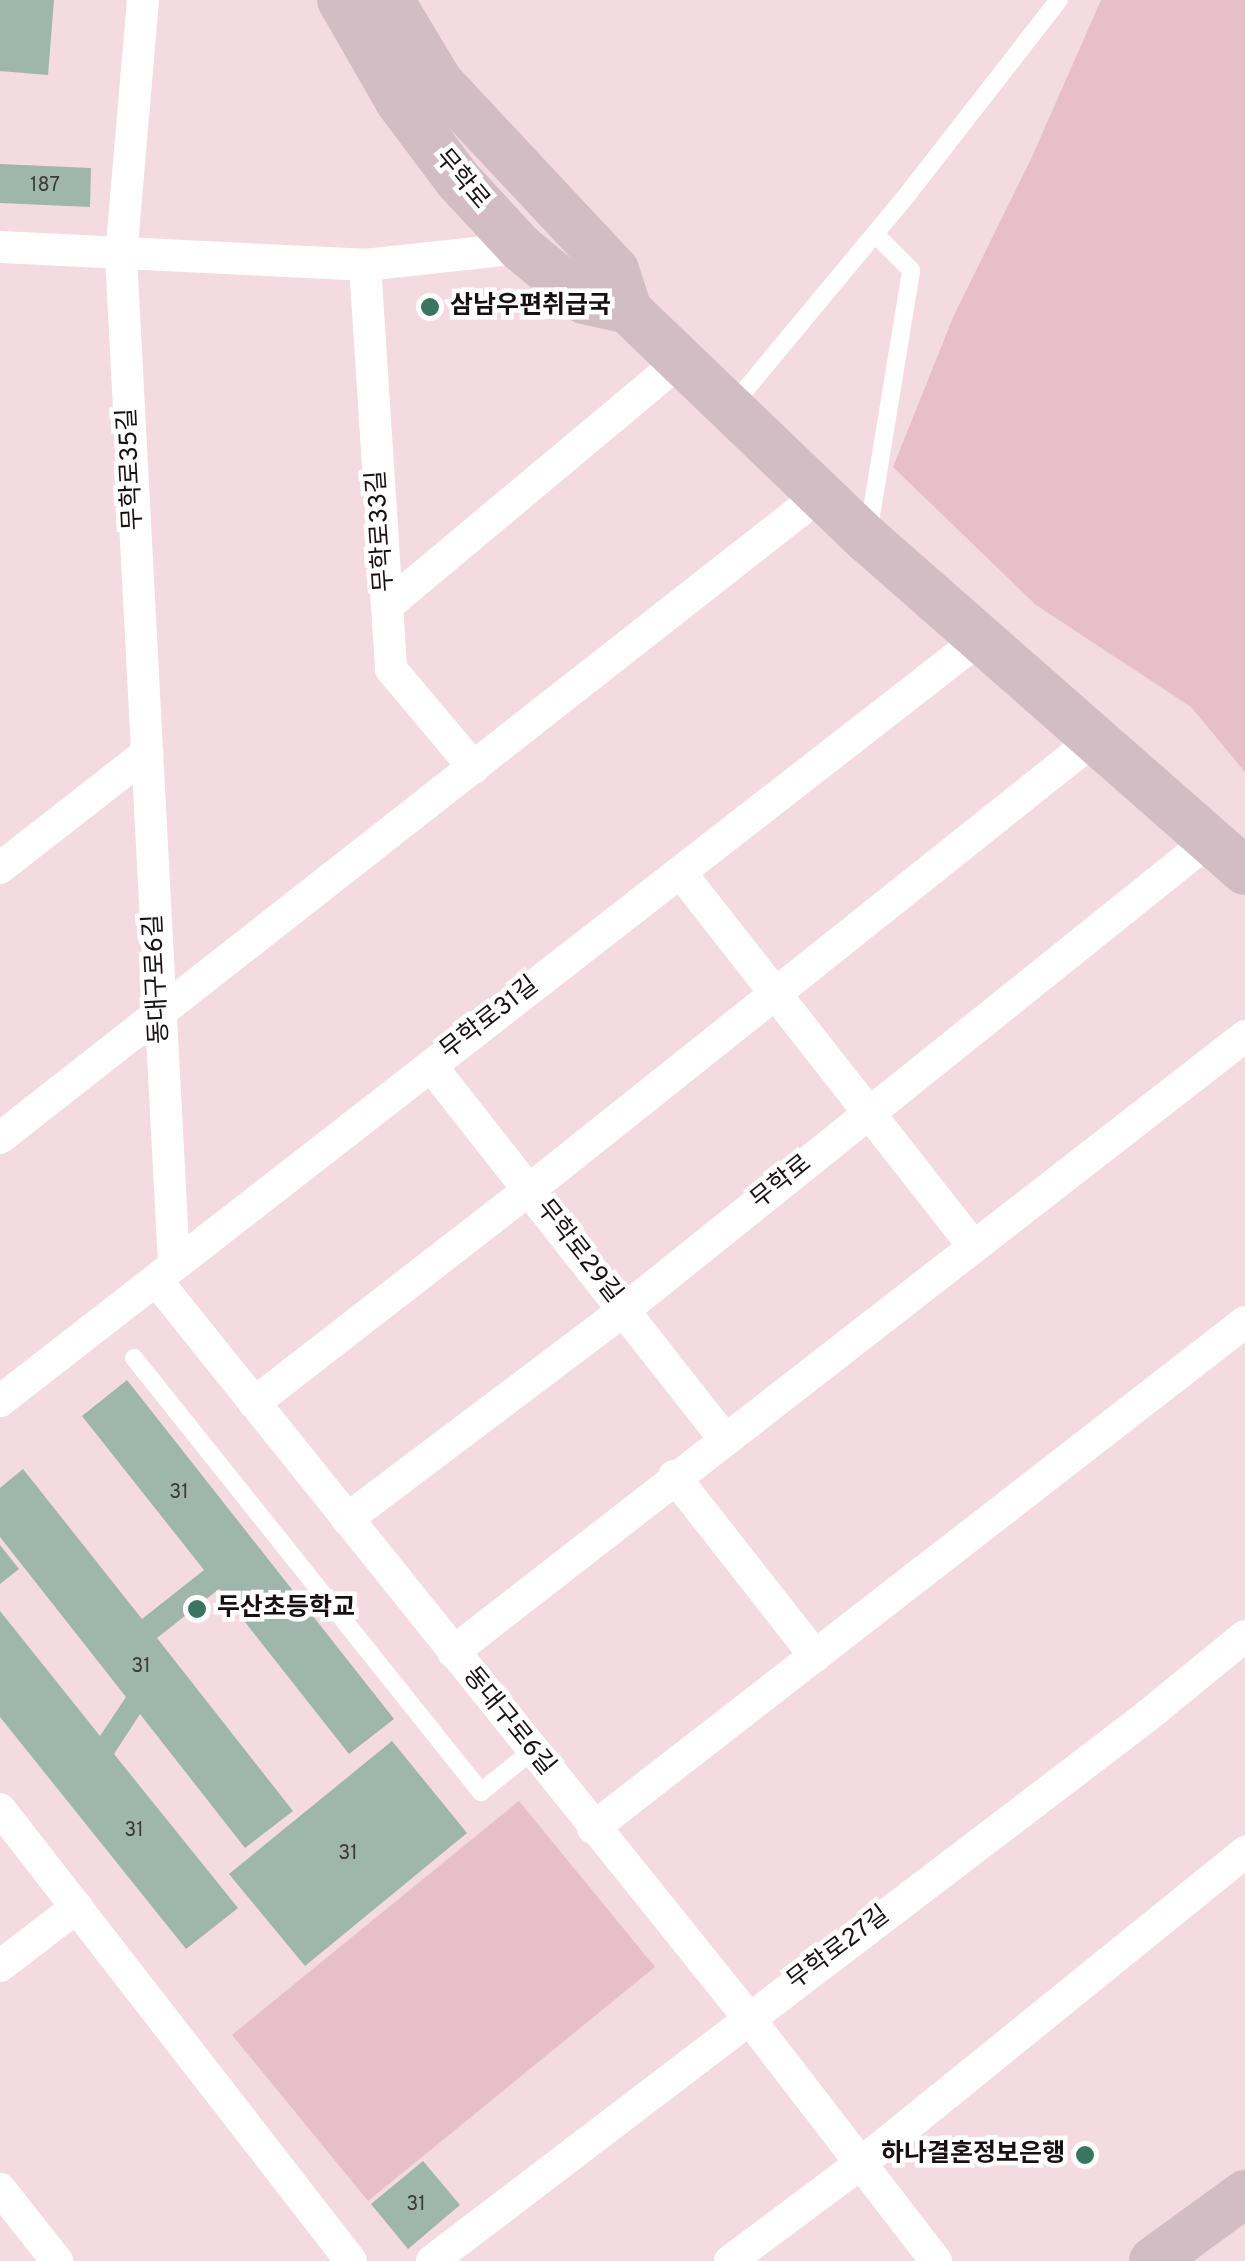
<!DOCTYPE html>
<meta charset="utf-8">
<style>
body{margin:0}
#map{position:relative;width:1245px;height:2261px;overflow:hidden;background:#f4dbe2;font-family:Overpass,"Noto Sans KR",sans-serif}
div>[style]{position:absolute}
.green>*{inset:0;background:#e7bfcb}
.building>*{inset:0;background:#9eb6ac}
.lane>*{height:18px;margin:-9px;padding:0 9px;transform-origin:9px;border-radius:9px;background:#fff}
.street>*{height:32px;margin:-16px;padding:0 16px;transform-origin:16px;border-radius:16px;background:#fff}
.secondary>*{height:48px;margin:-24px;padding:0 24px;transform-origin:24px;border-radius:24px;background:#d3bdc4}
.dots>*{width:28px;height:28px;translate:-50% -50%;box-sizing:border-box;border:5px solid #fff;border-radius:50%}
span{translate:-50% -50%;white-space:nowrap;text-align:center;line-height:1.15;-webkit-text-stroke:9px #fff;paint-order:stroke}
.number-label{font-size:20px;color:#3a3a39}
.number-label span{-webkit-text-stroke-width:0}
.street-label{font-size:25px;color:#181013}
.poi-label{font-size:25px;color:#181013;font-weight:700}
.left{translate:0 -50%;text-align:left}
.right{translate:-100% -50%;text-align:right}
</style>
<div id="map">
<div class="green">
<i style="clip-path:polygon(1101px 0,1245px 0,1245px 772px,1191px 707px,1036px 605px,893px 467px,954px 315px,1031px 159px)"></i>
<i style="clip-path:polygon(519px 1801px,655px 1967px,368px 2201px,232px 2035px)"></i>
</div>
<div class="building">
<i style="clip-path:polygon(0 0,54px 0,48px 75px,0 71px)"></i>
<i style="clip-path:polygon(0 164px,91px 168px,90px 207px,0 203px)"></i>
<i style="clip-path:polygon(127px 1380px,394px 1719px,349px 1754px,219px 1589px,157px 1638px,293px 1811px,245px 1848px,140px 1714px,114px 1754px,238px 1908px,186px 1949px,0 1717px,0 1611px,100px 1736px,126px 1697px,0 1537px,0 1488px,23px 1469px,142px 1619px,204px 1570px,82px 1416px)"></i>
<i style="clip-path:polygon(0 1545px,19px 1569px,0 1584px)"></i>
<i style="clip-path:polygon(392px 1741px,467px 1833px,305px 1966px,229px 1874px)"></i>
<i style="clip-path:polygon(423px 2161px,460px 2205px,408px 2249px,371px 2204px)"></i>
</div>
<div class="lane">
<i style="left:731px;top:407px;width:276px;rotate:-50.3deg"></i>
<i style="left:907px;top:195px;width:247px;rotate:-52.1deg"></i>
<i style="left:868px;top:534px;width:267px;rotate:-80.7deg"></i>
<i style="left:911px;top:270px;width:51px;rotate:-135deg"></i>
<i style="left:134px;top:1358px;width:556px;rotate:51.36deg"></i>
<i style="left:481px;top:1792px;width:65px;rotate:-38.8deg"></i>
</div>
<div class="street">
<i style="left:143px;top:0;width:257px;rotate:94.9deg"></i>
<i style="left:121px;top:256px;width:1010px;rotate:86.99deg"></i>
<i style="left:0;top:247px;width:365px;rotate:2.8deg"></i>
<i style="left:365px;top:265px;width:157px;rotate:-6.2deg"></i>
<i style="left:365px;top:265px;width:405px;rotate:86.3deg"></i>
<i style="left:391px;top:669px;width:129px;rotate:50deg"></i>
<i style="left:387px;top:606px;width:385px;rotate:-39.9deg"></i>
<i style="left:0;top:868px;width:187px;rotate:-38deg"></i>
<i style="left:680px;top:872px;width:473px;rotate:51.9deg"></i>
<i style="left:431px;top:1066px;width:474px;rotate:51.8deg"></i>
<i style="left:0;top:1138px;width:1042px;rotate:-38.1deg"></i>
<i style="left:156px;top:1280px;width:945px;rotate:51.23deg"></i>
<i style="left:748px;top:2017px;width:308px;rotate:52.4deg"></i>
<i style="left:0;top:1401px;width:1243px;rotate:-37.87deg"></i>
<i style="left:254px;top:1403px;width:348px;rotate:-37.8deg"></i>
<i style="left:529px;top:1190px;width:725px;rotate:-38.56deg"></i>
<i style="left:674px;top:1476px;width:229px;rotate:51.9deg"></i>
<i style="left:347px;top:1519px;width:347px;rotate:-37deg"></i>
<i style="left:624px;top:1310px;width:753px;rotate:-38.74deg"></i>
<i style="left:453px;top:1652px;width:1003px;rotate:-37.87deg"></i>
<i style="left:0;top:1809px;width:572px;rotate:52.17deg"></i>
<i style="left:593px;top:1828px;width:825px;rotate:-37.81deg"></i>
<i style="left:0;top:1966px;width:97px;rotate:-37.5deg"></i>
<i style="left:0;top:2189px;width:92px;rotate:51.6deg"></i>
<i style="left:432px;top:2261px;width:898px;rotate:-37.3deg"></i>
<i style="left:1146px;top:1717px;width:128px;rotate:-39.3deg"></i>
<i style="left:730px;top:2261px;width:162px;rotate:-36.7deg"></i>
<i style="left:860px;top:2164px;width:496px;rotate:-39deg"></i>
</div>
<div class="secondary">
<i style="left:341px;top:0;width:116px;rotate:60.1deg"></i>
<i style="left:399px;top:101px;width:99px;rotate:53.2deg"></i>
<i style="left:458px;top:180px;width:93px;rotate:47.2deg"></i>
<i style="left:521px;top:248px;width:82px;rotate:39.5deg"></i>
<i style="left:584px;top:300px;width:45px;rotate:12.8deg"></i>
<i style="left:390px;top:0;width:96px;rotate:59.1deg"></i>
<i style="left:439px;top:82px;width:258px;rotate:46.9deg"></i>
<i style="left:615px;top:270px;width:42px;rotate:72deg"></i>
<i style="left:628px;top:310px;width:331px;rotate:43.8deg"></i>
<i style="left:867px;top:539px;width:503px;rotate:41.29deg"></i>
<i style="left:1153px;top:2261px;width:114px;rotate:-36.1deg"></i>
</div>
<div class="dots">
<i style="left:430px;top:307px;background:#3a755f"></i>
<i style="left:197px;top:1609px;background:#3a755f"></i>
<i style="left:1085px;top:2155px;background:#3a755f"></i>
</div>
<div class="number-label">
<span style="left:45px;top:186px">187</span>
<span style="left:179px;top:1493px">31</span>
<span style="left:141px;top:1667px">31</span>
<span style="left:134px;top:1831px">31</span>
<span style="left:348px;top:1854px">31</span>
<span style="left:416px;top:2205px">31</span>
</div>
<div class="street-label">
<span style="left:461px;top:180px;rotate:50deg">무학로</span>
<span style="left:132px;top:469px;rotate:-93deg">무학로35길</span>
<span style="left:382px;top:531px;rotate:-94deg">무학로33길</span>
<span style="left:158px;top:979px;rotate:-93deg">동대구로6길</span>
<span style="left:490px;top:1019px;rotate:-38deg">무학로31길</span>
<span style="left:782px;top:1183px;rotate:-39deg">무학로</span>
<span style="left:578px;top:1252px;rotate:52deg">무학로29길</span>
<span style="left:508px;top:1722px;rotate:51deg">동대구로6길</span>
<span style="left:839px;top:1949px;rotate:-37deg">무학로27길</span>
</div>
<div class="poi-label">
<span class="left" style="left:450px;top:307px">삼남우편취급국</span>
<span class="left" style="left:217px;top:1609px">두산초등학교</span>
<span class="right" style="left:1065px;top:2155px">하나결혼정보은행</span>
</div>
</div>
